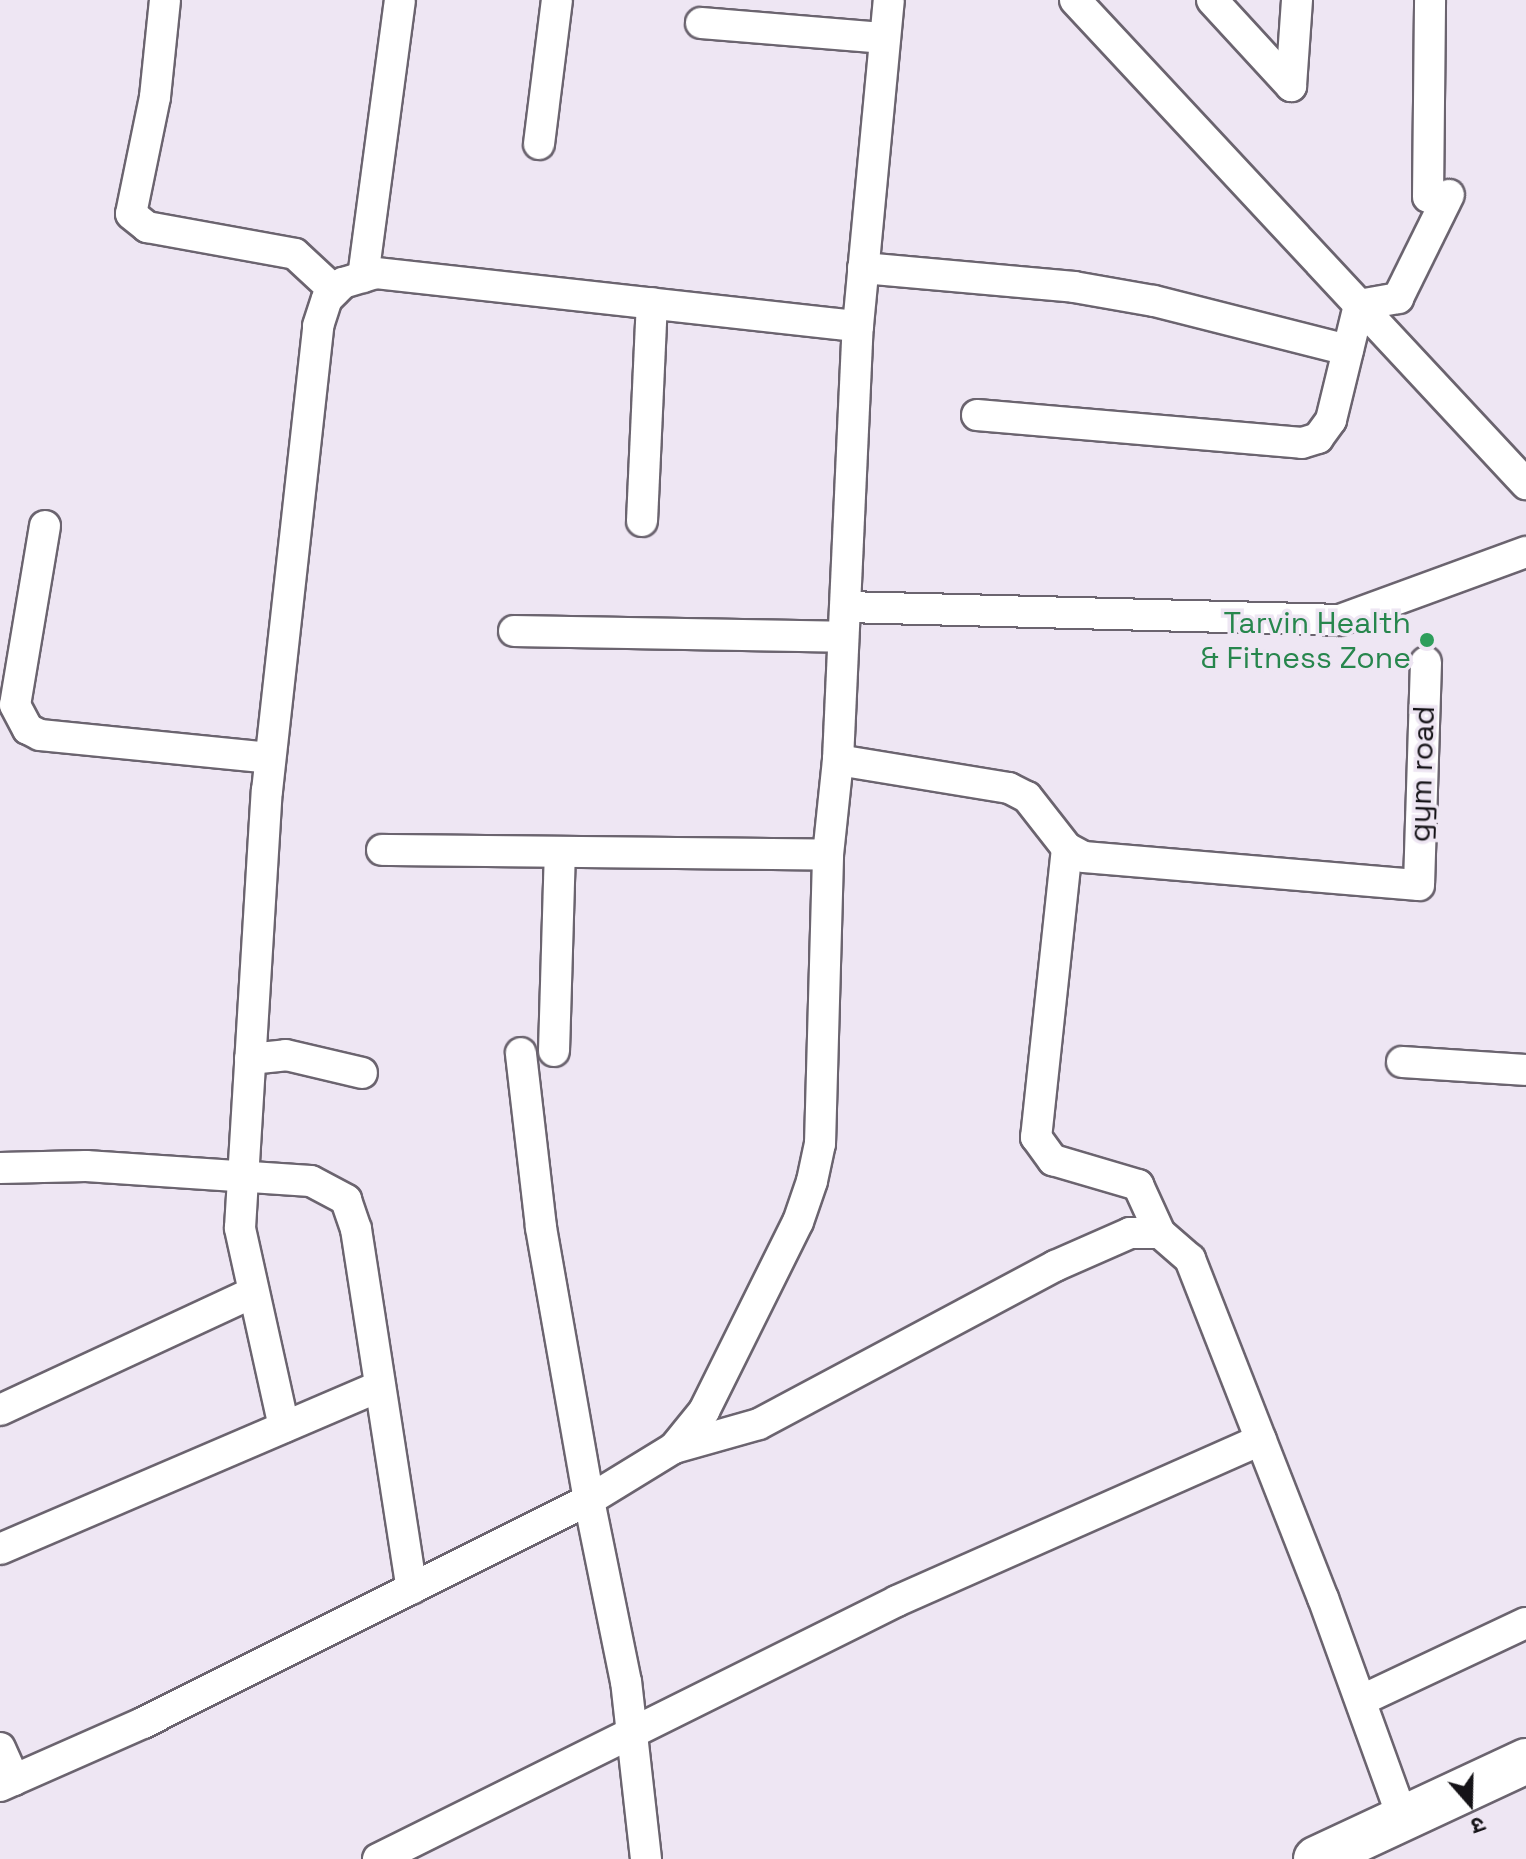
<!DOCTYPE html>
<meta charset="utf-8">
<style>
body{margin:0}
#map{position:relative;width:1526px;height:1859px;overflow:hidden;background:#eee6f3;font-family:"Space Grotesk","Noto Sans Devanagari",sans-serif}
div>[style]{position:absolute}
.roads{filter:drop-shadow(2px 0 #6b646f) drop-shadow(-2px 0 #6b646f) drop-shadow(0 2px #6b646f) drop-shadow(0 -2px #6b646f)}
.minor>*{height:30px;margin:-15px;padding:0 15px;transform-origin:15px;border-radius:15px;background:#fff}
.trunk>*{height:44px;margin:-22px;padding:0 22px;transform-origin:22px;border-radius:22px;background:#fff}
.dots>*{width:22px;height:22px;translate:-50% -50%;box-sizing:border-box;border:4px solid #eee6f3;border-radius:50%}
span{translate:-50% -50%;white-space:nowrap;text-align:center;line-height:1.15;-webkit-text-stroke:7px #eee6f3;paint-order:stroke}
.leisure-label{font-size:30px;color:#27864d}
.right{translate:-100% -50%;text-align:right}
.street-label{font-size:30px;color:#151317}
.north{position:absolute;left:1430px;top:1763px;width:80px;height:80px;-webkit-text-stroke:6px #eee6f3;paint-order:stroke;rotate:160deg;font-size:22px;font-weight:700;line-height:32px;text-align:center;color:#151317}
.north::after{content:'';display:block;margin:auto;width:28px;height:36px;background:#151317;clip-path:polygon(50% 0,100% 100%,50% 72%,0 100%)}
</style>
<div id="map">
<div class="roads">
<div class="minor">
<i style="left:165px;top:0;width:98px;rotate:95.9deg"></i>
<i style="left:155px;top:97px;width:119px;rotate:101.6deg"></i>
<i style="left:131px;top:214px;width:21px;rotate:39deg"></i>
<i style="left:147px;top:227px;width:150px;rotate:10.3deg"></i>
<i style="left:295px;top:254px;width:54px;rotate:42.8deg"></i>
<i style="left:1075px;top:0;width:662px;rotate:47.02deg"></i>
<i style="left:1212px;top:0;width:117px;rotate:47.4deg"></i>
<i style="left:1291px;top:86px;width:86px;rotate:-86deg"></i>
<i style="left:701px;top:23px;width:182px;rotate:4.7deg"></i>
<i style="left:539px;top:144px;width:145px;rotate:-82.9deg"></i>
<i style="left:1428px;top:197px;width:197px;rotate:-89.4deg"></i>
<i style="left:863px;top:268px;width:212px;rotate:5.1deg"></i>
<i style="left:1074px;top:287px;width:81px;rotate:9.9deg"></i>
<i style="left:1154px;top:301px;width:200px;rotate:14.2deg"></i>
<i style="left:363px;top:277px;width:279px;rotate:-82.4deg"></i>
<i style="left:977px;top:415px;width:326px;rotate:4.9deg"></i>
<i style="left:1302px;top:443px;width:17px;rotate:-17deg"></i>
<i style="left:1318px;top:438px;width:22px;rotate:-54deg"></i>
<i style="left:1331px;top:420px;width:118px;rotate:-76.3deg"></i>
<i style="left:1359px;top:305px;width:40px;rotate:-10deg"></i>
<i style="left:1398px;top:298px;width:115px;rotate:-63.7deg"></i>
<i style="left:642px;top:521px;width:218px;rotate:-87.4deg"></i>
<i style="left:45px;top:526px;width:181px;rotate:99.5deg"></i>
<i style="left:15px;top:705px;width:27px;rotate:62deg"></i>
<i style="left:28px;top:729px;width:13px;rotate:27deg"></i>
<i style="left:40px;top:735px;width:231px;rotate:5.7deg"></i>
<i style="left:846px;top:607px;width:494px;rotate:1.5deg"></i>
<i style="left:1340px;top:620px;width:198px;rotate:-20.1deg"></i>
<i style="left:514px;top:631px;width:328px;rotate:1deg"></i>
<i style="left:838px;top:760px;width:173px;rotate:9.3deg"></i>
<i style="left:1009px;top:788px;width:20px;rotate:27deg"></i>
<i style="left:1027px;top:797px;width:65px;rotate:51.9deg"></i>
<i style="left:1067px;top:848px;width:19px;rotate:28deg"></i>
<i style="left:1084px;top:857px;width:336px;rotate:4.8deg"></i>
<i style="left:1419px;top:885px;width:223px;rotate:-88.2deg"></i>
<i style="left:1067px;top:848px;width:291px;rotate:96.1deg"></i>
<i style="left:1036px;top:1137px;width:29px;rotate:54deg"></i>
<i style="left:1053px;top:1160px;width:89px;rotate:16.4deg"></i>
<i style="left:1138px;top:1185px;width:53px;rotate:65.4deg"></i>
<i style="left:382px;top:850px;width:446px;rotate:0.6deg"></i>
<i style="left:554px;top:1051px;width:199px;rotate:-88.3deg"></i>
<i style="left:250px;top:1059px;width:36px;rotate:-6deg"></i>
<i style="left:286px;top:1055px;width:78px;rotate:13.3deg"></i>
<i style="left:1402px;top:1062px;width:124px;rotate:3.7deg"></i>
<i style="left:0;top:1168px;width:86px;rotate:-1.3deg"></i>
<i style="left:86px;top:1166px;width:225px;rotate:3.8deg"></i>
<i style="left:311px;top:1181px;width:40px;rotate:28deg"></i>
<i style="left:346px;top:1200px;width:31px;rotate:71deg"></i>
<i style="left:356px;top:1229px;width:364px;rotate:81.2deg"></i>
<i style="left:0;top:1410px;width:278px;rotate:-24.9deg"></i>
<i style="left:284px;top:1427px;width:204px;rotate:-102.5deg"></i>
<i style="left:240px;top:1228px;width:438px;rotate:-86.5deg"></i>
<i style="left:267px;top:791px;width:468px;rotate:-83.7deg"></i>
<i style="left:318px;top:326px;width:28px;rotate:-72deg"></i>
<i style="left:327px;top:299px;width:23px;rotate:-45deg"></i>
<i style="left:343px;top:283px;width:34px;rotate:-17deg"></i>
<i style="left:376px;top:273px;width:485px;rotate:6.3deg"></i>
<i style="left:674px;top:1448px;width:88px;rotate:-15.8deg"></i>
<i style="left:759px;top:1424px;width:336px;rotate:-28.1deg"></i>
<i style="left:1055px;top:1266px;width:82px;rotate:-23.7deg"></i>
<i style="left:1130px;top:1233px;width:30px"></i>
<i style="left:1160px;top:1233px;width:40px;rotate:41deg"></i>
<i style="left:1190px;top:1259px;width:364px;rotate:68.6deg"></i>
<i style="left:1323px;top:1598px;width:235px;rotate:70.1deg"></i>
<i style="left:0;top:1549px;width:413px;rotate:-23.2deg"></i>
<i style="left:1362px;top:1700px;width:181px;rotate:-25.2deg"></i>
<i style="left:0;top:1748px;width:35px;rotate:66deg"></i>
<i style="left:0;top:1786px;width:156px;rotate:-23.8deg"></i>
<i style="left:143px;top:1723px;width:499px;rotate:-26.6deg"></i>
<i style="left:589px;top:1500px;width:277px;rotate:-100deg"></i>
<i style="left:541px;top:1227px;width:175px;rotate:-96.6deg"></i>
<i style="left:378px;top:1859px;width:580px;rotate:-26.43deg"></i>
<i style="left:897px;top:1601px;width:398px;rotate:-23.9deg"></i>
<i style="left:646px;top:1859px;width:178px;rotate:-96.4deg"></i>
<i style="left:626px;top:1682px;width:186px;rotate:-101.5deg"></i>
<i style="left:589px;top:1500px;width:100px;rotate:-31.5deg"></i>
<i style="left:674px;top:1448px;width:48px;rotate:-51deg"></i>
<i style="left:704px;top:1411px;width:211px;rotate:-63.6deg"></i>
<i style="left:798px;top:1222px;width:43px;rotate:-71.1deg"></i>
<i style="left:812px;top:1181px;width:38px;rotate:-78deg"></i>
<i style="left:820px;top:1144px;width:289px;rotate:-88.4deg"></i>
<i style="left:828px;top:855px;width:96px;rotate:-84deg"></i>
<i style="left:838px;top:760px;width:434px;rotate:-87.4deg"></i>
<i style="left:858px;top:326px;width:327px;rotate:-84.6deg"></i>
</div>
<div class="trunk">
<i style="left:1316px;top:1859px;width:232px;rotate:-25deg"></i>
</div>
</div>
<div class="dots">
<i style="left:1427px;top:640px;background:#2e9e5b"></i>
</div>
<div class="leisure-label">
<span class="right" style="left:1411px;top:640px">Tarvin Health<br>&amp; Fitness Zone</span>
</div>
<div class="street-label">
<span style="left:1422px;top:774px;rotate:-88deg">gym road</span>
</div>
<div class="north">उ</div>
</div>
